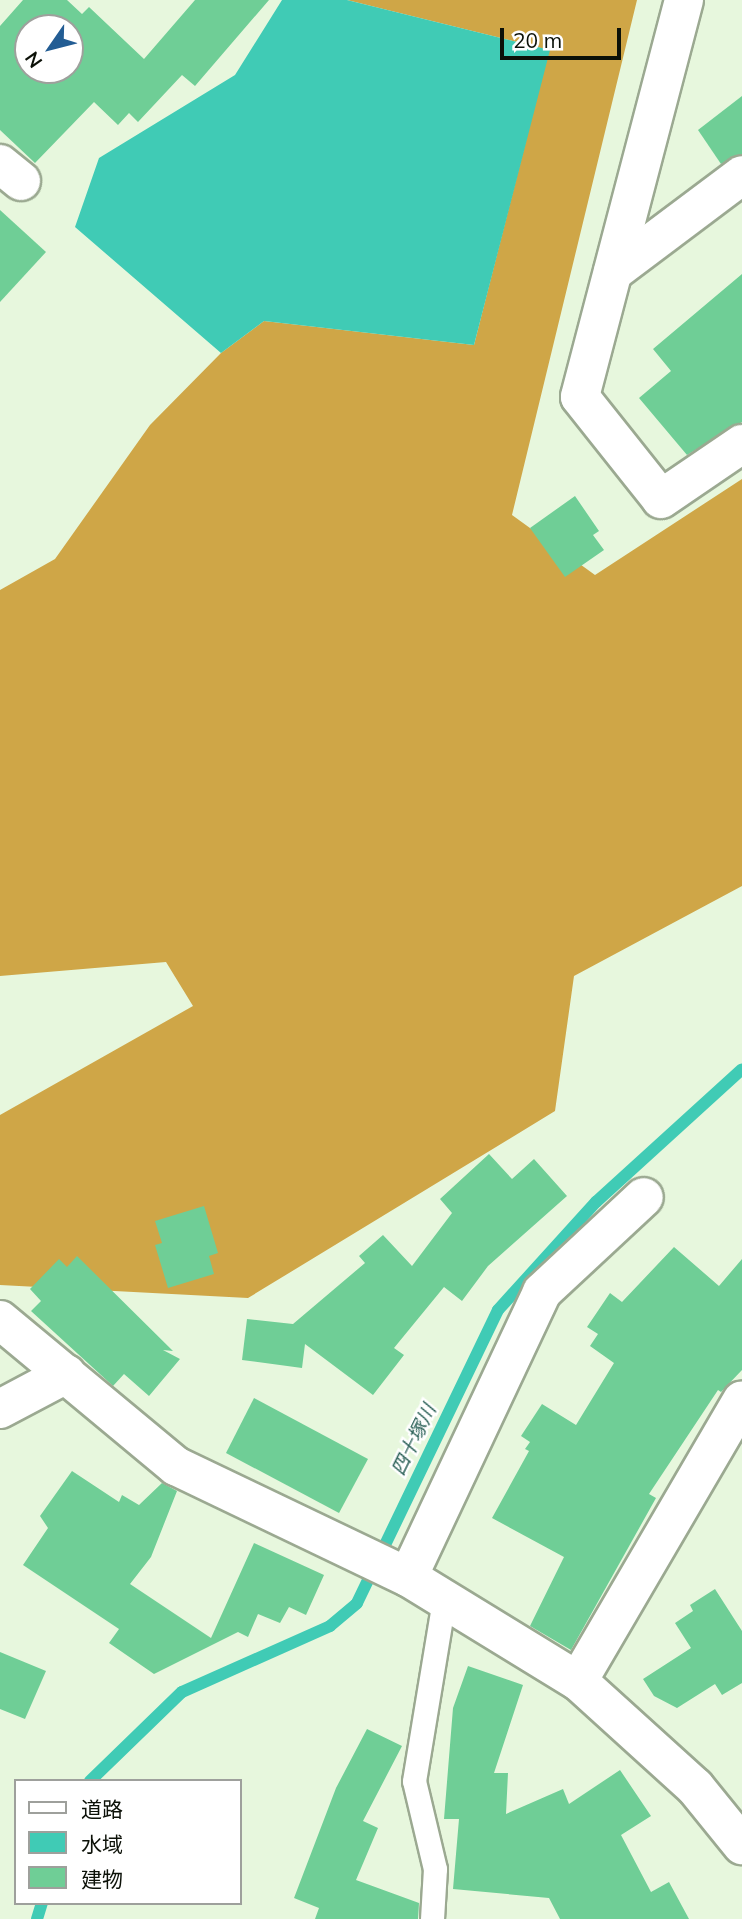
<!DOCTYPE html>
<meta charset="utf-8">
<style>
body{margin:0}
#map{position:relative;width:742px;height:1919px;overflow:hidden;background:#e7f7dd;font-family:Mulish,"Noto Sans JP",sans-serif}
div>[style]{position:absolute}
.forest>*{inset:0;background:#cfa647}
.water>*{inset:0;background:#40cbb5}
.stream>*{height:12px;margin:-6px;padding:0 6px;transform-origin:6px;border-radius:6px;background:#40cbb5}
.building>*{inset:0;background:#6fce96}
.roads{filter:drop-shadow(2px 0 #9ba991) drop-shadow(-2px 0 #9ba991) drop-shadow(0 2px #9ba991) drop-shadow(0 -2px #9ba991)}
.service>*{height:23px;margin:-11.5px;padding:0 11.5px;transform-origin:11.5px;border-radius:11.5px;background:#fff}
.minor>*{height:38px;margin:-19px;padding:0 19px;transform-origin:19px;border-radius:19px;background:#fff}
span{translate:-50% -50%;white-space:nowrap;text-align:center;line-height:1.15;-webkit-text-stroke:5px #fff;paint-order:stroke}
.water-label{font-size:19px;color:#265d53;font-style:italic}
.legend{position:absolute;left:14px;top:1779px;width:228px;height:126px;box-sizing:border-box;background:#fff;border:2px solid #9ea09c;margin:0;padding:9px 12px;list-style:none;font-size:21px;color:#0c1108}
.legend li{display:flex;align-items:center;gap:14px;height:35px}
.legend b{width:35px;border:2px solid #9ea09c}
.north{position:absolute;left:14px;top:14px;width:70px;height:70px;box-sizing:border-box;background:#fff;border:2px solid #9ea09c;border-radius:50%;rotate:235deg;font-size:19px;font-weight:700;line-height:28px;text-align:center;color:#0c1108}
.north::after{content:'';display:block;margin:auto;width:24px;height:32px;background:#235d94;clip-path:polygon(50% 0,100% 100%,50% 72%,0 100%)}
.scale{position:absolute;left:500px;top:28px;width:121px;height:32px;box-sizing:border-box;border:4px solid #0c1108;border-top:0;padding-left:9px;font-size:21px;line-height:24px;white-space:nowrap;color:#0c1108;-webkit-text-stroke:5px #fff;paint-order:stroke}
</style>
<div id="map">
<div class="forest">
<i style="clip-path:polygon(347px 0,637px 0,512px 515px,595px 575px,742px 479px,742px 886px,574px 976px,555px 1111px,248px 1298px,0 1285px,0 1115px,193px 1006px,166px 962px,0 976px,0 590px,55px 559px,150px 425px,221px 353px,264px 321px,474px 345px,549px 50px)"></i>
</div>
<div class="water">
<i style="clip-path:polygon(282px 0,347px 0,550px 50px,474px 345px,264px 321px,221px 353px,75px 227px,99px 158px,235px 75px)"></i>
</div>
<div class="stream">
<i style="left:90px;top:1781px;width:128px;rotate:-44.1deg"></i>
<i style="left:182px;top:1692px;width:162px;rotate:-24deg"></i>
<i style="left:330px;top:1626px;width:35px;rotate:-40deg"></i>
<i style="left:357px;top:1603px;width:325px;rotate:-64.3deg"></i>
<i style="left:498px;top:1310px;width:146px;rotate:-47.8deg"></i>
<i style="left:596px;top:1202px;width:197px;rotate:-42.3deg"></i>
<i style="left:37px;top:1919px;width:17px;rotate:-73deg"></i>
</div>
<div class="building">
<i style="clip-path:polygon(evenodd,23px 0,67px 0,82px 14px,89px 7px,144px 59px,195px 0,269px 0,195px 86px,182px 75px,138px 122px,129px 113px,118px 125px,94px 102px,35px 163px,0 130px,0 26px,23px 0,28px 28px,70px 28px,70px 70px,28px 70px,28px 28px)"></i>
<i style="clip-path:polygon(742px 96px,742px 154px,721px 164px,698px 130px)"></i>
<i style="clip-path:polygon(0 210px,46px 252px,0 302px)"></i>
<i style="clip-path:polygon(742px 274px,742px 422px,687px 455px,639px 398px,671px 371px,653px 349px)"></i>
<i style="clip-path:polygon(575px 496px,599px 531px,593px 535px,604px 550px,565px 577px,530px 528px)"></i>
<i style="clip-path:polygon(489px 1154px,512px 1179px,534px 1159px,567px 1196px,488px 1266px,462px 1301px,444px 1287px,394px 1348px,404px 1355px,373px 1395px,305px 1344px,302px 1368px,242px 1360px,247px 1319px,293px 1324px,365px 1263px,359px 1256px,383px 1235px,412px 1266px,452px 1213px,440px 1199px)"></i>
<i style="clip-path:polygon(204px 1206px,218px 1253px,209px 1256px,214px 1274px,168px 1288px,155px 1245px,162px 1243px,155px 1221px)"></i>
<i style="clip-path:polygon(674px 1247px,719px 1286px,742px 1259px,742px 1370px,721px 1392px,718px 1390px,649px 1494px,656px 1498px,571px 1650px,530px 1626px,564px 1557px,492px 1518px,529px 1451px,525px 1449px,530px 1442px,521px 1436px,542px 1404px,576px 1425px,614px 1363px,590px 1346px,598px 1334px,587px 1327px,610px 1293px,622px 1302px)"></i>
<i style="clip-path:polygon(77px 1256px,173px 1351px,163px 1350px,180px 1359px,149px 1396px,124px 1374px,113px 1386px,31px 1311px,41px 1301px,30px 1289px,59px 1259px,67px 1267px)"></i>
<i style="clip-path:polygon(254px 1398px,368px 1459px,339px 1513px,226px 1453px)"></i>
<i style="clip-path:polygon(72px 1471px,119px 1502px,122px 1495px,139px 1505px,162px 1483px,177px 1491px,151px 1557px,130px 1584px,211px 1638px,254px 1543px,324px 1575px,306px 1615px,289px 1607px,280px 1623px,258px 1614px,248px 1637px,238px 1632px,154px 1674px,109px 1643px,119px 1629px,23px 1565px,48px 1528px,40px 1516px)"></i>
<i style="clip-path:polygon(715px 1589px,742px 1631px,742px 1683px,722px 1695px,715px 1684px,677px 1708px,654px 1696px,643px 1679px,691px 1648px,675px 1623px,693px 1611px,690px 1605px)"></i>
<i style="clip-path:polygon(0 1652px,46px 1671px,25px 1719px,0 1709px)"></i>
<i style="clip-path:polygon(468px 1666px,523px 1685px,494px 1773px,508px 1773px,506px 1814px,563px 1789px,569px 1804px,620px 1770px,651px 1816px,621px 1835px,651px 1892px,669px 1882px,689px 1919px,560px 1919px,549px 1898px,453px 1889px,459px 1819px,444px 1819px,453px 1708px)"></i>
<i style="clip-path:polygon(367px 1729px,402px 1746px,363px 1821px,378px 1828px,356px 1880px,419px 1903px,418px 1919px,315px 1919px,319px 1908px,294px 1898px,336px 1788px)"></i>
</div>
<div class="roads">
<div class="service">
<i style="left:432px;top:1919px;width:50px;rotate:-86.6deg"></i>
<i style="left:435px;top:1869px;width:90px;rotate:-103.4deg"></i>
<i style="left:414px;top:1781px;width:184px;rotate:-80.6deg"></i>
</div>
<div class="minor">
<i style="left:684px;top:0;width:410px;rotate:104.7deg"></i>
<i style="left:580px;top:397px;width:130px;rotate:51.5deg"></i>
<i style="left:661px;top:499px;width:98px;rotate:-34.2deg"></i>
<i style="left:0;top:164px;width:27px;rotate:39deg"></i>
<i style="left:613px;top:272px;width:161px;rotate:-36.9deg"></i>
<i style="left:0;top:1320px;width:229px;rotate:39.7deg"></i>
<i style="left:176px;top:1466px;width:257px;rotate:25.6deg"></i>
<i style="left:408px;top:1577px;width:199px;rotate:31.5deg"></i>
<i style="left:578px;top:1681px;width:158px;rotate:42.2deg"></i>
<i style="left:695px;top:1787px;width:75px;rotate:51deg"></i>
<i style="left:0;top:1409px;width:75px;rotate:-27.9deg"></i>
<i style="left:408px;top:1577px;width:315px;rotate:-64.8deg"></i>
<i style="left:542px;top:1292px;width:139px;rotate:-43deg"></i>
<i style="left:578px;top:1681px;width:325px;rotate:-59.7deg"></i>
</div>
</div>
<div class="water-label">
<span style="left:414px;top:1440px;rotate:-64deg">四十塚川</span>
</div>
<ul class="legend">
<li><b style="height:9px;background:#fff"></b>道路</li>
<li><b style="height:19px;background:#40cbb5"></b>水域</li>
<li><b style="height:19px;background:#6fce96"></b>建物</li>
</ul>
<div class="north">N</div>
<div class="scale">20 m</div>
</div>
